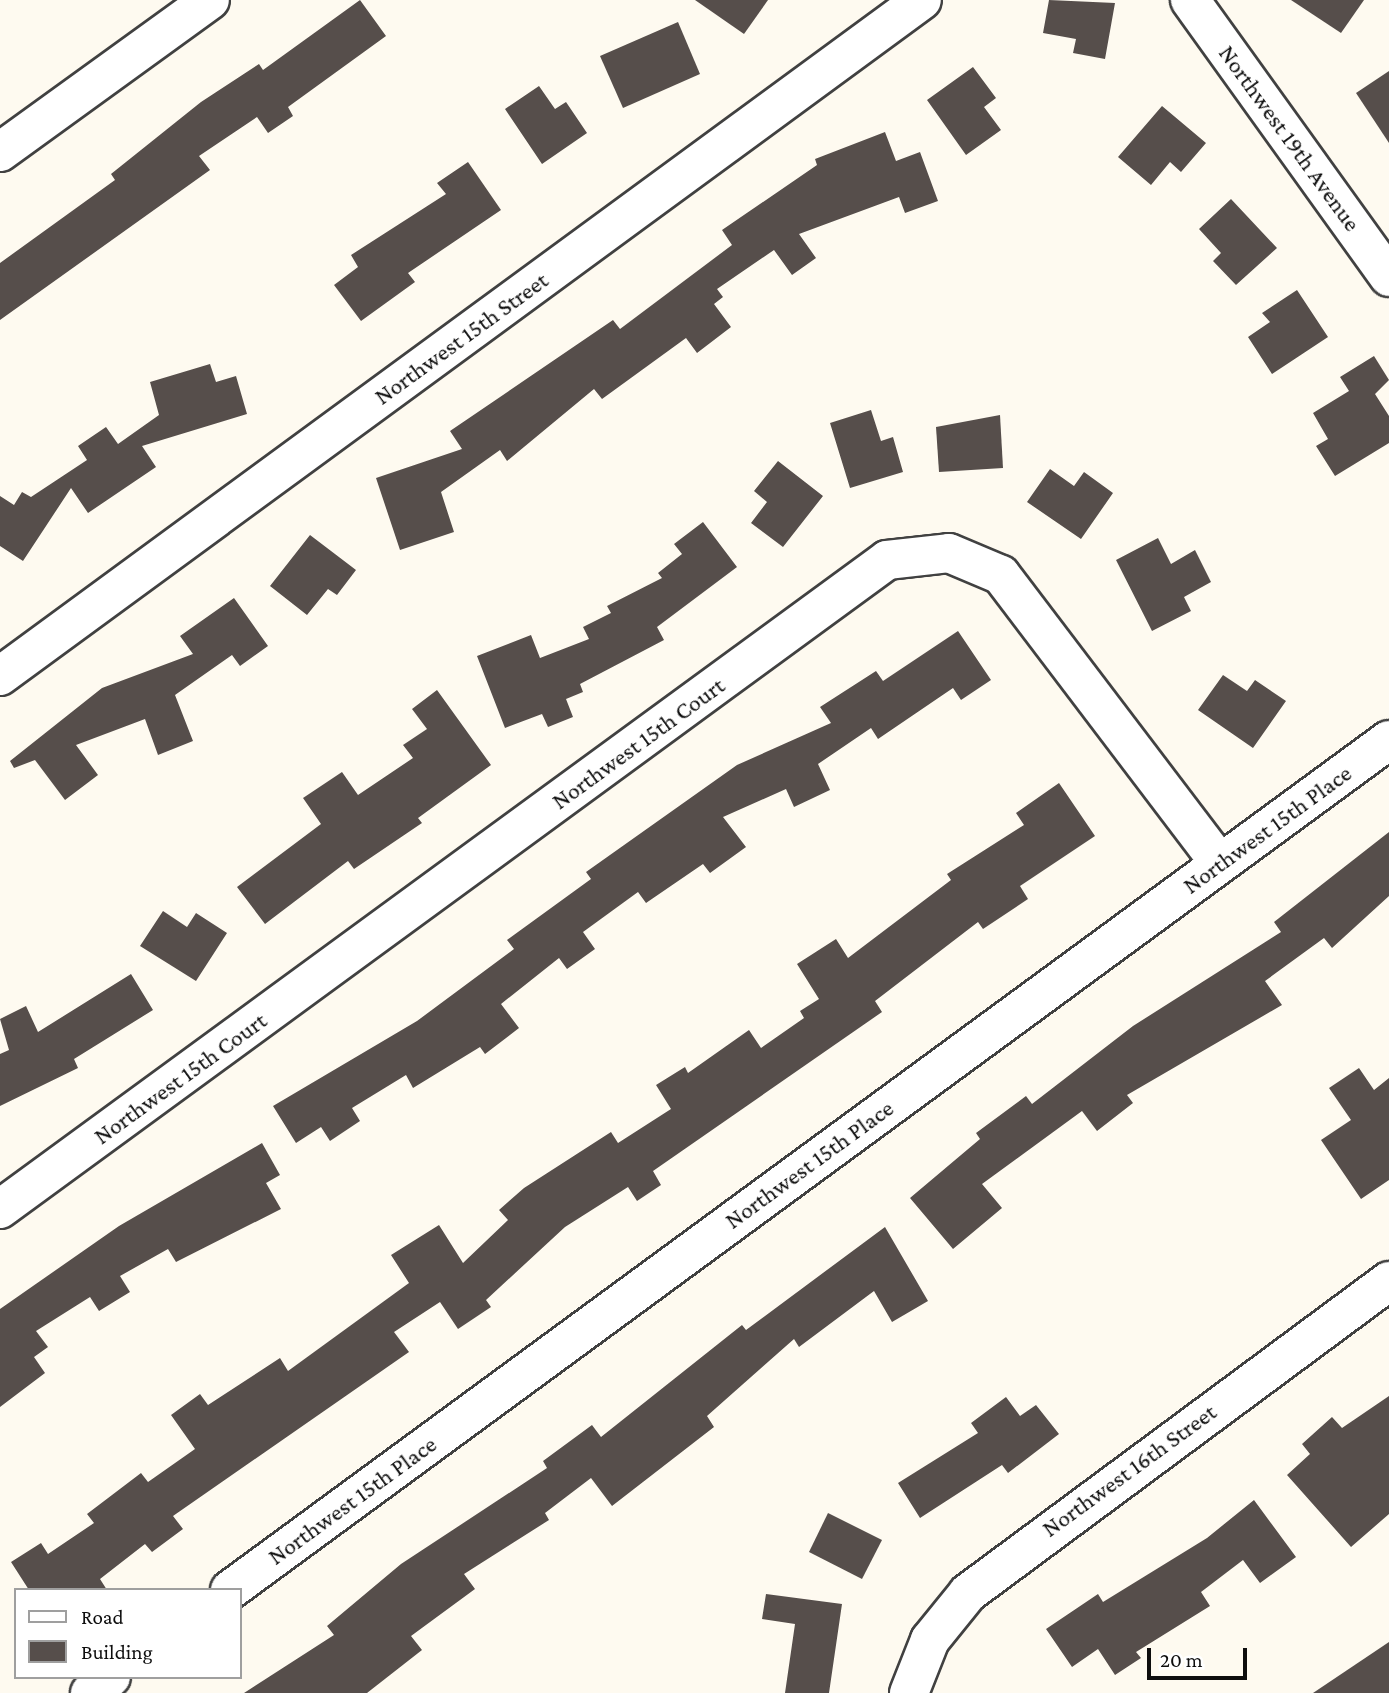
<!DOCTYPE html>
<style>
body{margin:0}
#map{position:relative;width:1389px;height:1693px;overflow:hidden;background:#fefaf0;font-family:"Crimson Pro",serif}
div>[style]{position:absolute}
.building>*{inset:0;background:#564e4b}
.roads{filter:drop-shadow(2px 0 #414141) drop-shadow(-2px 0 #414141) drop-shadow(0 2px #414141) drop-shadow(0 -2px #414141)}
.street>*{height:38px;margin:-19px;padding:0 19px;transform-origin:19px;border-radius:19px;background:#fff}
span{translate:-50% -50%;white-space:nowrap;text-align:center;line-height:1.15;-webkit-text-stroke:7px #fff;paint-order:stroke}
.street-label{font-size:24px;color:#0e0e0e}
.legend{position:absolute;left:14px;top:1588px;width:228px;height:91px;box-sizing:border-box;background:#fff;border:2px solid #9f9f9f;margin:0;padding:9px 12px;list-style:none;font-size:21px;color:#0e0e0e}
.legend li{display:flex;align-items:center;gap:14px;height:35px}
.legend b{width:35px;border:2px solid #9f9f9f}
.scale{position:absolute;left:1147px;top:1648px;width:100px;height:32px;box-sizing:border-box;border:4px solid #0e0e0e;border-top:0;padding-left:9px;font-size:21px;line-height:24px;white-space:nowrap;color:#0e0e0e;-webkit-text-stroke:5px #fff;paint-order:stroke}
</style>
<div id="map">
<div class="building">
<i style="clip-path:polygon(360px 0,386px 36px,288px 107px,293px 116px,268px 133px,257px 117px,199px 156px,210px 170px,0 320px,0 263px,115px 180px,111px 174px,201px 102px,259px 64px,263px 70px)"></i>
<i style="clip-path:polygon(695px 0,768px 0,744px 34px)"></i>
<i style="clip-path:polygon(1049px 0,1115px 3px,1105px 59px,1073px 53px,1076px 39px,1043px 33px)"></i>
<i style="clip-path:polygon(1291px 0,1364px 0,1341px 33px)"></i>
<i style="clip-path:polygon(678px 22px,700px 74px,623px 108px,600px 56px)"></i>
<i style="clip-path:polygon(973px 67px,996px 98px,984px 107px,1001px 130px,966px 155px,927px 100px)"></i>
<i style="clip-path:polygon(1389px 71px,1389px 143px,1356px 93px)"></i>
<i style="clip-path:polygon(539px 86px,555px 109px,566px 102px,587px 133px,542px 164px,505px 109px)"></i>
<i style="clip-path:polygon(1162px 106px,1206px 143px,1181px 172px,1170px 162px,1151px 185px,1118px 157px)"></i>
<i style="clip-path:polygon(885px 132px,896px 161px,920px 152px,938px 201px,905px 213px,899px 197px,799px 234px,816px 258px,792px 275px,774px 250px,717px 289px,723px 297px,714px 304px,731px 327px,697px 353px,686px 338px,602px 399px,594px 389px,507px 461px,500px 450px,441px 492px,454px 532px,400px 550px,376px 478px,462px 449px,450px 431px,613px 320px,620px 329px,732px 245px,722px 230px,817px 165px,815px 159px)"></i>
<i style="clip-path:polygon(468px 162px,501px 210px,408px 273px,415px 282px,361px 321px,334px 285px,358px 267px,351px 255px,446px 194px,437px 183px)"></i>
<i style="clip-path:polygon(1231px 199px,1277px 248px,1236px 285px,1213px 261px,1221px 253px,1199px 229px)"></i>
<i style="clip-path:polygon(1297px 290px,1328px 337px,1272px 374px,1248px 337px,1270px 322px,1262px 313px)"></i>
<i style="clip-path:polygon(1374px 356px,1389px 380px,1375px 394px,1389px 416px,1389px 443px,1335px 476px,1316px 446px,1328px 439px,1313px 413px,1349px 391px,1340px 377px)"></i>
<i style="clip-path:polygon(210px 364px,216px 382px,236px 376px,247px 414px,142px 446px,156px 467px,88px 513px,71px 488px,23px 561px,0 546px,0 496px,14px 505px,22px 492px,31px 497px,87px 460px,78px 446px,106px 427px,118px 444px,159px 415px,150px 382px)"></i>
<i style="clip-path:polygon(871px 410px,881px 441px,893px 437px,903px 472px,850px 488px,830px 423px)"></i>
<i style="clip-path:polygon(1000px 415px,1003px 468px,939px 472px,936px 427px)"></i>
<i style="clip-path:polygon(778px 461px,823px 496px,783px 547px,751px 523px,767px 502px,754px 491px)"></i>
<i style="clip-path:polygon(1050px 469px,1074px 486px,1084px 472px,1113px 493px,1081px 539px,1027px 502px)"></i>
<i style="clip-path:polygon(703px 522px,737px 567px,657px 627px,664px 640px,580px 684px,583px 692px,566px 699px,573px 717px,548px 727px,542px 714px,505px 728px,477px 656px,531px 635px,540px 658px,589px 639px,583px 627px,611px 613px,607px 606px,662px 578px,658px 573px,682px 554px,674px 544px)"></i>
<i style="clip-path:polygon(310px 535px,356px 570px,337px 595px,328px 589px,307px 615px,270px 586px)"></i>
<i style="clip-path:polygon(1158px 538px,1171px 564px,1195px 550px,1211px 582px,1184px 597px,1191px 611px,1152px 631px,1116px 560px)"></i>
<i style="clip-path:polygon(234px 598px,268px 646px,240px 666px,232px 655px,175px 695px,193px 741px,158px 755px,145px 719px,76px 745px,98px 775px,65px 800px,35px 760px,14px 768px,10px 761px,102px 688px,193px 654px,180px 636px)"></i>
<i style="clip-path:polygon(958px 631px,991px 680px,961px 700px,953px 688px,878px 739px,871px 728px,818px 764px,830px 790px,794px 807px,786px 789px,723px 817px,746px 847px,710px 873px,703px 864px,646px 903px,638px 892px,583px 932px,595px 949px,567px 969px,559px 958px,501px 1004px,519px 1028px,485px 1054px,480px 1047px,413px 1088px,406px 1075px,352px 1108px,360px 1121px,330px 1141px,321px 1127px,296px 1143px,273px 1106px,417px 1021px,514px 949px,507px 940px,591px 879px,586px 872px,737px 765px,831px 723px,820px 707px,876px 671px,883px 681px)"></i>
<i style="clip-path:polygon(1223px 675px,1247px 691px,1255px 680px,1286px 701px,1253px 748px,1198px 710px)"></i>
<i style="clip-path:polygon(437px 690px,491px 765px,418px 818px,422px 823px,354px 869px,348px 861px,265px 924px,237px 887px,321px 824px,303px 798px,342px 772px,358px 795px,413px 758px,403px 745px,427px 729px,412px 709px)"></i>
<i style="clip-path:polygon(1059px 783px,1095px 836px,1020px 886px,1028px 899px,983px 929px,978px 922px,875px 1001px,882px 1012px,653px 1171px,661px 1185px,637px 1201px,628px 1187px,565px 1227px,486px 1300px,491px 1307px,458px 1329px,440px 1302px,394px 1332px,409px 1352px,173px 1516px,183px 1529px,152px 1552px,145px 1544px,100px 1579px,107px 1590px,29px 1590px,11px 1562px,41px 1543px,48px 1554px,94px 1523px,87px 1514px,141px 1473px,148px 1482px,195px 1449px,171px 1415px,200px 1394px,208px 1405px,280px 1358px,288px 1371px,409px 1283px,391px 1255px,439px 1225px,463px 1263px,508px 1220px,499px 1210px,524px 1188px,611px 1132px,618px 1143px,671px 1109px,656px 1085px,685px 1067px,688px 1073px,749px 1030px,761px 1048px,804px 1018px,800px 1011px,819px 999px,797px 964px,836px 939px,848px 958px,951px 880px,947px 874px,1024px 825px,1016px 813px)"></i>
<i style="clip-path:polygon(1389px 832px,1389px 896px,1332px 948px,1324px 938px,1265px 981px,1282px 1005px,1127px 1095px,1133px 1103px,1097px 1131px,1082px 1111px,982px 1184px,1002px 1208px,953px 1249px,910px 1198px,980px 1139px,976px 1133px,1026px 1096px,1032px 1104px,1133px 1026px,1281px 932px,1274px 922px)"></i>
<i style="clip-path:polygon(163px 911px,187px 927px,196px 913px,227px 933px,196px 981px,140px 946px)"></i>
<i style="clip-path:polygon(131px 974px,153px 1010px,74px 1059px,78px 1068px,0 1106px,0 1054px,9px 1050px,0 1019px,26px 1006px,38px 1032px)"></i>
<i style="clip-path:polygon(1359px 1068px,1374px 1090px,1389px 1078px,1389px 1180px,1361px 1199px,1321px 1140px,1351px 1120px,1329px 1088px)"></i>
<i style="clip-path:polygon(262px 1143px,280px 1175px,266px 1183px,281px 1209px,176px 1262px,168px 1249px,120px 1276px,130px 1292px,99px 1311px,90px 1297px,36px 1331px,48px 1347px,34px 1357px,45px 1373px,0 1407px,0 1309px,119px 1226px)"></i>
<i style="clip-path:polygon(885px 1227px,928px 1301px,892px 1322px,874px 1291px,799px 1347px,794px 1339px,707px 1416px,714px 1427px,612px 1506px,591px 1478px,545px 1513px,549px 1520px,464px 1574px,475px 1589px,411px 1636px,422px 1650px,367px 1693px,244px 1693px,334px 1635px,327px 1626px,401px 1564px,547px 1468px,543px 1461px,592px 1425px,601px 1437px,742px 1325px,746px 1330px)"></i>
<i style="clip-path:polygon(1389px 1396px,1389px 1514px,1351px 1547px,1287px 1475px,1310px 1454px,1302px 1444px,1332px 1417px,1342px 1428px)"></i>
<i style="clip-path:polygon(1006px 1397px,1020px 1416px,1036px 1405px,1059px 1434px,1008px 1473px,1002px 1465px,920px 1518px,898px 1483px,978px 1433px,971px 1423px)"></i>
<i style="clip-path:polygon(1254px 1500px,1296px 1557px,1260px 1583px,1243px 1560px,1201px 1592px,1210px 1606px,1136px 1652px,1141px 1658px,1115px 1675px,1098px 1649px,1072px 1667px,1046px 1629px,1098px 1594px,1103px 1602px,1207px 1538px)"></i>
<i style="clip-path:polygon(828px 1513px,882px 1540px,862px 1579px,809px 1552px)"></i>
<i style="clip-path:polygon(766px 1594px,842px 1604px,829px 1693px,785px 1693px,795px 1624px,762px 1619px)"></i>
<i style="clip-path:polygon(1389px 1642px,1389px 1693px,1313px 1693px)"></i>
</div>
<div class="roads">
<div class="street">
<i style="left:1190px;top:0;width:341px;rotate:54.3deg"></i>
<i style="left:0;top:152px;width:259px;rotate:-35.9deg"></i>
<i style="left:0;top:676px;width:1143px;rotate:-36.25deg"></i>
<i style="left:0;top:1209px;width:1099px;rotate:-36.19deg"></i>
<i style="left:887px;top:560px;width:62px;rotate:-6.4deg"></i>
<i style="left:949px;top:553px;width:56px;rotate:22.9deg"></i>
<i style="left:1001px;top:575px;width:362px;rotate:52.8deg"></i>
<i style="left:230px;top:1590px;width:1437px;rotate:-36.26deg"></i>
<i style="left:90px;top:1693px;width:26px;rotate:-37deg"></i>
<i style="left:909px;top:1693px;width:57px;rotate:-68.4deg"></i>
<i style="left:930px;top:1640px;width:60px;rotate:-51deg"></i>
<i style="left:968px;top:1593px;width:524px;rotate:-36.54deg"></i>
</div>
</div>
<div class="street-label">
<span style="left:1290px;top:138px;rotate:54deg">Northwest 19th Avenue</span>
<span style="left:461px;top:338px;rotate:-36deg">Northwest 15th Street</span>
<span style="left:638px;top:743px;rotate:-36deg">Northwest 15th Court</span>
<span style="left:1267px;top:829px;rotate:-36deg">Northwest 15th Place</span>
<span style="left:180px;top:1078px;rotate:-36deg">Northwest 15th Court</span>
<span style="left:809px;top:1164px;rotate:-36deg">Northwest 15th Place</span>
<span style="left:1129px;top:1470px;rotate:-36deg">Northwest 16th Street</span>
<span style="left:352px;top:1500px;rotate:-36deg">Northwest 15th Place</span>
</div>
<ul class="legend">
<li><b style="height:9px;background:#fff"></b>Road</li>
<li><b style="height:19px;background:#564e4b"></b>Building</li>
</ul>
<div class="scale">20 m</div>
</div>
